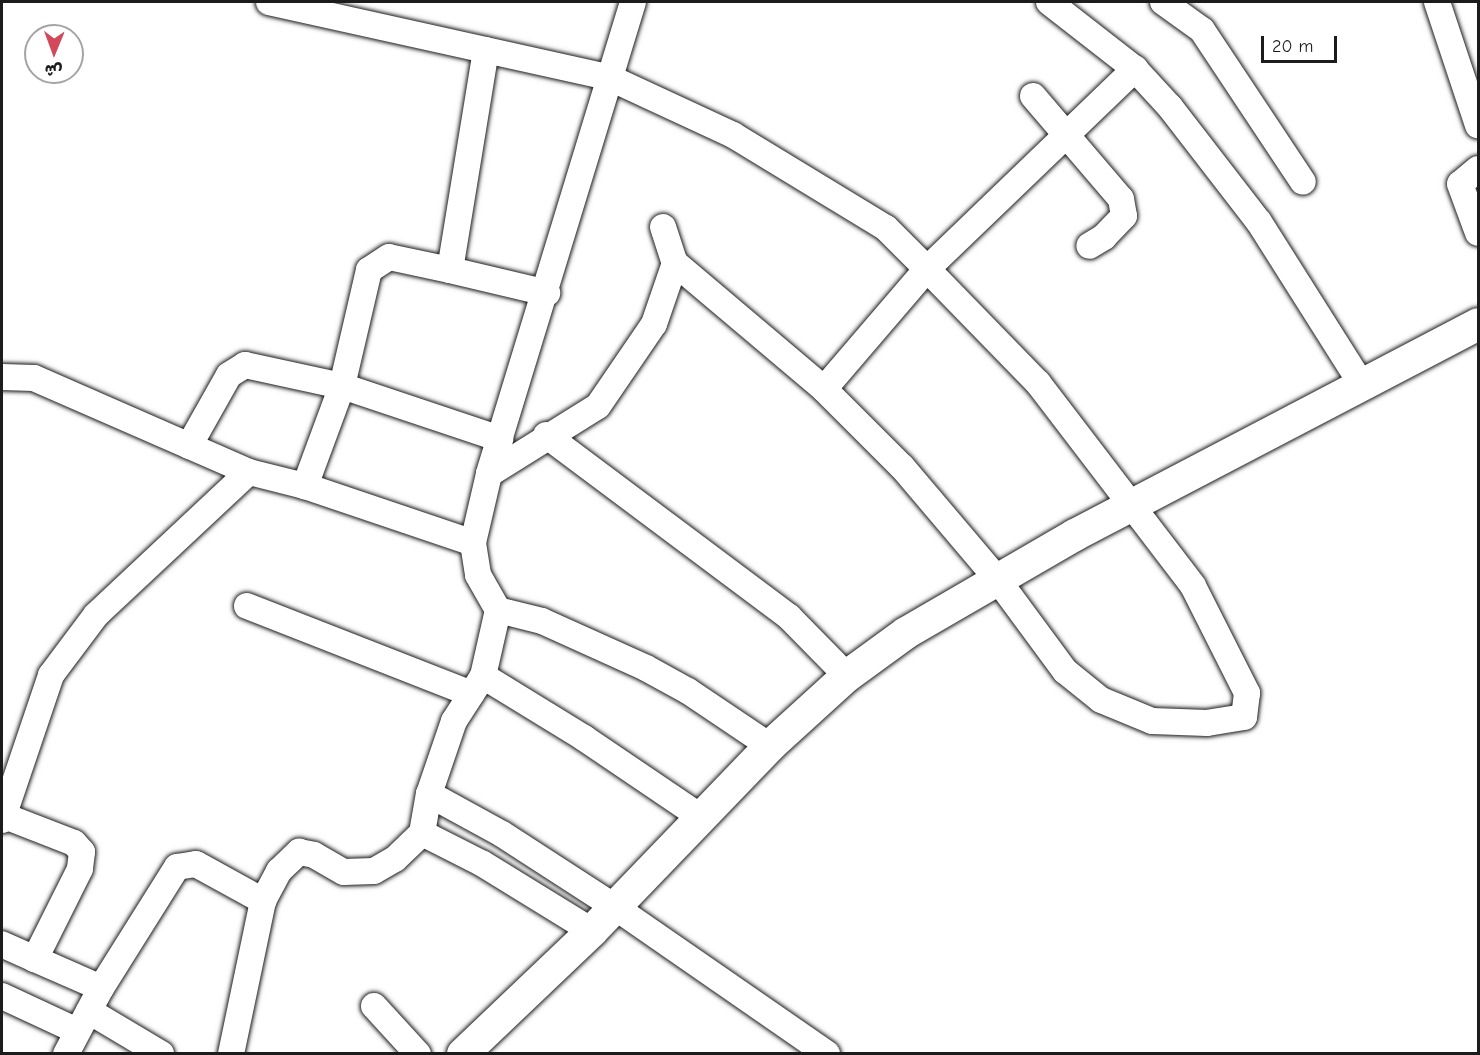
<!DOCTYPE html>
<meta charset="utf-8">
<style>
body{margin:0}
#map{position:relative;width:1480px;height:1055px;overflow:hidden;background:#fff;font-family:"Comic Neue","Playpen Sans Arabic",sans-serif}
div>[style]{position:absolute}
.roads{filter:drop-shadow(0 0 2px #1c1c1c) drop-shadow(0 0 2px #1c1c1c)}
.minor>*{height:26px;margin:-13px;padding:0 13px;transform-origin:13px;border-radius:13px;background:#fff}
.tertiary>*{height:32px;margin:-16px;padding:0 16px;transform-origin:16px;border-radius:16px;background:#fff}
span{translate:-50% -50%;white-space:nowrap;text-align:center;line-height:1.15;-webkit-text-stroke:4.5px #fff;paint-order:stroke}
.frame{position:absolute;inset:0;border:3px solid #1c1c1c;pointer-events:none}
.north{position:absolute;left:24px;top:24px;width:60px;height:60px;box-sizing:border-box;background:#fff;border:2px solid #a4a4a4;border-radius:50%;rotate:181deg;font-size:16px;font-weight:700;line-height:24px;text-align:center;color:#1c1c1c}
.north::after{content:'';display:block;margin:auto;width:21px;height:27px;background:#d1495b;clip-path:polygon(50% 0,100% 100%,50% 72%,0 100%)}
.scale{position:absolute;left:1261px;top:36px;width:76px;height:27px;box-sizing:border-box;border:3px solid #1c1c1c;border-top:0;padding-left:8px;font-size:18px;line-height:21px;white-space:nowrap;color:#1c1c1c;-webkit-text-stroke:4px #fff;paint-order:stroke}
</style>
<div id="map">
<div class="roads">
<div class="minor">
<div style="left:269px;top:2px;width:347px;rotate:12.5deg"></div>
<div style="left:608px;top:77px;width:138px;rotate:24.9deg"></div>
<div style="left:733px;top:135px;width:179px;rotate:31.3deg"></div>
<div style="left:886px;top:228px;width:58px;rotate:45deg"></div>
<div style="left:927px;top:269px;width:159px;rotate:45.8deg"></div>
<div style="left:1038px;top:383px;width:255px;rotate:52.6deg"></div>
<div style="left:1193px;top:586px;width:120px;rotate:63.2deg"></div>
<div style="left:1247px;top:693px;width:24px;rotate:97deg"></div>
<div style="left:1244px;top:717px;width:37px;rotate:171deg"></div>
<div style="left:1207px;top:723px;width:55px;rotate:-177.9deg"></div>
<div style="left:1152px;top:721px;width:55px;rotate:-157.6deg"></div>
<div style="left:1101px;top:700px;width:46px;rotate:-141.1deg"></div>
<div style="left:1065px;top:671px;width:113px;rotate:-126.4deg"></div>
<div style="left:998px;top:580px;width:148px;rotate:-130.3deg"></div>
<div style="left:902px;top:467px;width:110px;rotate:-135deg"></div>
<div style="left:824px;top:389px;width:158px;rotate:-49.4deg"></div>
<div style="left:927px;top:269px;width:289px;rotate:-43.9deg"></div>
<div style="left:633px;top:2px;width:493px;rotate:107deg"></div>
<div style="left:489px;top:474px;width:71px;rotate:103.1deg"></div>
<div style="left:473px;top:543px;width:32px;rotate:81deg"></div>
<div style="left:478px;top:575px;width:40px;rotate:60.3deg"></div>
<div style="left:498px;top:610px;width:68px;rotate:102.8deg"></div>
<div style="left:483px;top:676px;width:119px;rotate:31.5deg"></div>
<div style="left:584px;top:738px;width:143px;rotate:34.1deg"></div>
<div style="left:1049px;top:2px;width:109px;rotate:37.9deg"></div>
<div style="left:1135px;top:69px;width:52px;rotate:47.4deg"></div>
<div style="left:1170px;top:107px;width:145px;rotate:52.3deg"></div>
<div style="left:1259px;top:222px;width:193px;rotate:57.7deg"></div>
<div style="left:1163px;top:2px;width:48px;rotate:35.7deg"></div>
<div style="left:1202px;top:30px;width:182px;rotate:56.4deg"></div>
<div style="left:1437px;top:2px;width:130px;rotate:71.6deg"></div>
<div style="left:486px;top:50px;width:223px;rotate:99.3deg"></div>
<div style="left:450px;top:270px;width:100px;rotate:13.3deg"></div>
<div style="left:1033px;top:96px;width:135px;rotate:49.5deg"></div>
<div style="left:1121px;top:199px;width:17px;rotate:80deg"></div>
<div style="left:1124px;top:216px;width:29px;rotate:134deg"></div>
<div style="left:1104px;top:237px;width:17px;rotate:149deg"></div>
<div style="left:1478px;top:169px;width:23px;rotate:140deg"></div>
<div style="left:1460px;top:184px;width:52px;rotate:69.8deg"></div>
<div style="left:663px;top:227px;width:38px;rotate:72deg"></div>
<div style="left:675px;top:263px;width:195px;rotate:40.2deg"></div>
<div style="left:450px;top:270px;width:62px;rotate:-168deg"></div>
<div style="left:389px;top:257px;width:24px;rotate:147deg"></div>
<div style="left:369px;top:270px;width:119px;rotate:103.1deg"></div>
<div style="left:342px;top:386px;width:167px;rotate:18.5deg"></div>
<div style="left:2px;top:377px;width:32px;rotate:2deg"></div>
<div style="left:34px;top:378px;width:235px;rotate:23.6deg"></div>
<div style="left:249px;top:472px;width:58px;rotate:14deg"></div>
<div style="left:305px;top:486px;width:177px;rotate:18.7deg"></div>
<div style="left:546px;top:435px;width:304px;rotate:36.8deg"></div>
<div style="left:789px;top:617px;width:83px;rotate:45.5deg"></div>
<div style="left:189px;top:446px;width:81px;rotate:-60.6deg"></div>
<div style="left:229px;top:375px;width:19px;rotate:-32deg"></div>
<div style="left:245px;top:365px;width:99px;rotate:12.2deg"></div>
<div style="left:342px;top:386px;width:107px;rotate:110.3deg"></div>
<div style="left:489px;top:474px;width:128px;rotate:-32deg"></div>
<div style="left:598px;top:406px;width:99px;rotate:-55.7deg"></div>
<div style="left:654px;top:324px;width:65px;rotate:-71deg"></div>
<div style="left:247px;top:606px;width:241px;rotate:21.4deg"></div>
<div style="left:498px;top:610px;width:45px;rotate:14deg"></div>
<div style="left:542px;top:621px;width:114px;rotate:24.3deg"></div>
<div style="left:646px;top:668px;width:48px;rotate:28.7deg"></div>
<div style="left:688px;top:691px;width:99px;rotate:33.9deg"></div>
<div style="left:429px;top:794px;width:83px;rotate:28.7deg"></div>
<div style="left:502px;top:834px;width:135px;rotate:32.9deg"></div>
<div style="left:615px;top:907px;width:258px;rotate:34.7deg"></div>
<div style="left:2px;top:815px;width:77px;rotate:21.3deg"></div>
<div style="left:74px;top:843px;width:12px;rotate:48deg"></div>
<div style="left:82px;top:852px;width:17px;rotate:97deg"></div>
<div style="left:80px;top:869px;width:101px;rotate:116.6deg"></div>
<div style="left:35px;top:959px;width:36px;rotate:-156deg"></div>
<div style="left:2px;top:820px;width:153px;rotate:-71.3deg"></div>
<div style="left:51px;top:675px;width:75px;rotate:-53.1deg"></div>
<div style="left:96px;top:615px;width:209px;rotate:-43.1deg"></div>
<div style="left:422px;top:833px;width:68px;rotate:26.9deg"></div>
<div style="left:483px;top:864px;width:128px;rotate:31.6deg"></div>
<div style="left:35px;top:959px;width:72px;rotate:23.7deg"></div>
<div style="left:2px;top:996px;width:83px;rotate:25deg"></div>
<div style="left:374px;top:1006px;width:65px;rotate:47.5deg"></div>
<div style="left:89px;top:1011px;width:84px;rotate:30.8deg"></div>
<div style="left:66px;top:1054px;width:75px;rotate:-62.1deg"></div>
<div style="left:101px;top:988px;width:143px;rotate:-57.9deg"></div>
<div style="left:177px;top:867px;width:19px;rotate:-9deg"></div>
<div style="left:196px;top:864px;width:77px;rotate:28.9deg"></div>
<div style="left:263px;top:901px;width:34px;rotate:-62deg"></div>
<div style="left:279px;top:871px;width:28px;rotate:-44deg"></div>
<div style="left:299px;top:852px;width:15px;rotate:11deg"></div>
<div style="left:314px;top:855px;width:34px;rotate:30deg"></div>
<div style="left:344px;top:872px;width:30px;rotate:-2deg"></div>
<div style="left:374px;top:871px;width:24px;rotate:-30deg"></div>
<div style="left:395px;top:859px;width:37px;rotate:-44deg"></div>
<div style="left:422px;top:833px;width:40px;rotate:-80deg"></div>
<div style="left:429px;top:794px;width:77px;rotate:-71.1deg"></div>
<div style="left:454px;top:721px;width:54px;rotate:-57.2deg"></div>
<div style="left:231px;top:1054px;width:156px;rotate:-78.2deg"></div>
</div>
<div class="tertiary">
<div style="left:463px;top:1054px;width:178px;rotate:-43.6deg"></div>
<div style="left:592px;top:931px;width:257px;rotate:-46.1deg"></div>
<div style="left:770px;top:746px;width:104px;rotate:-42.3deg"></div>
<div style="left:847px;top:676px;width:73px;rotate:-36.1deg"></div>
<div style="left:906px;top:633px;width:195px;rotate:-30.1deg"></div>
<div style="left:1075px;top:535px;width:455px;rotate:-27.6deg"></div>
</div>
</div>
<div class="frame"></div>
<div class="north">ش</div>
<div class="scale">20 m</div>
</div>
